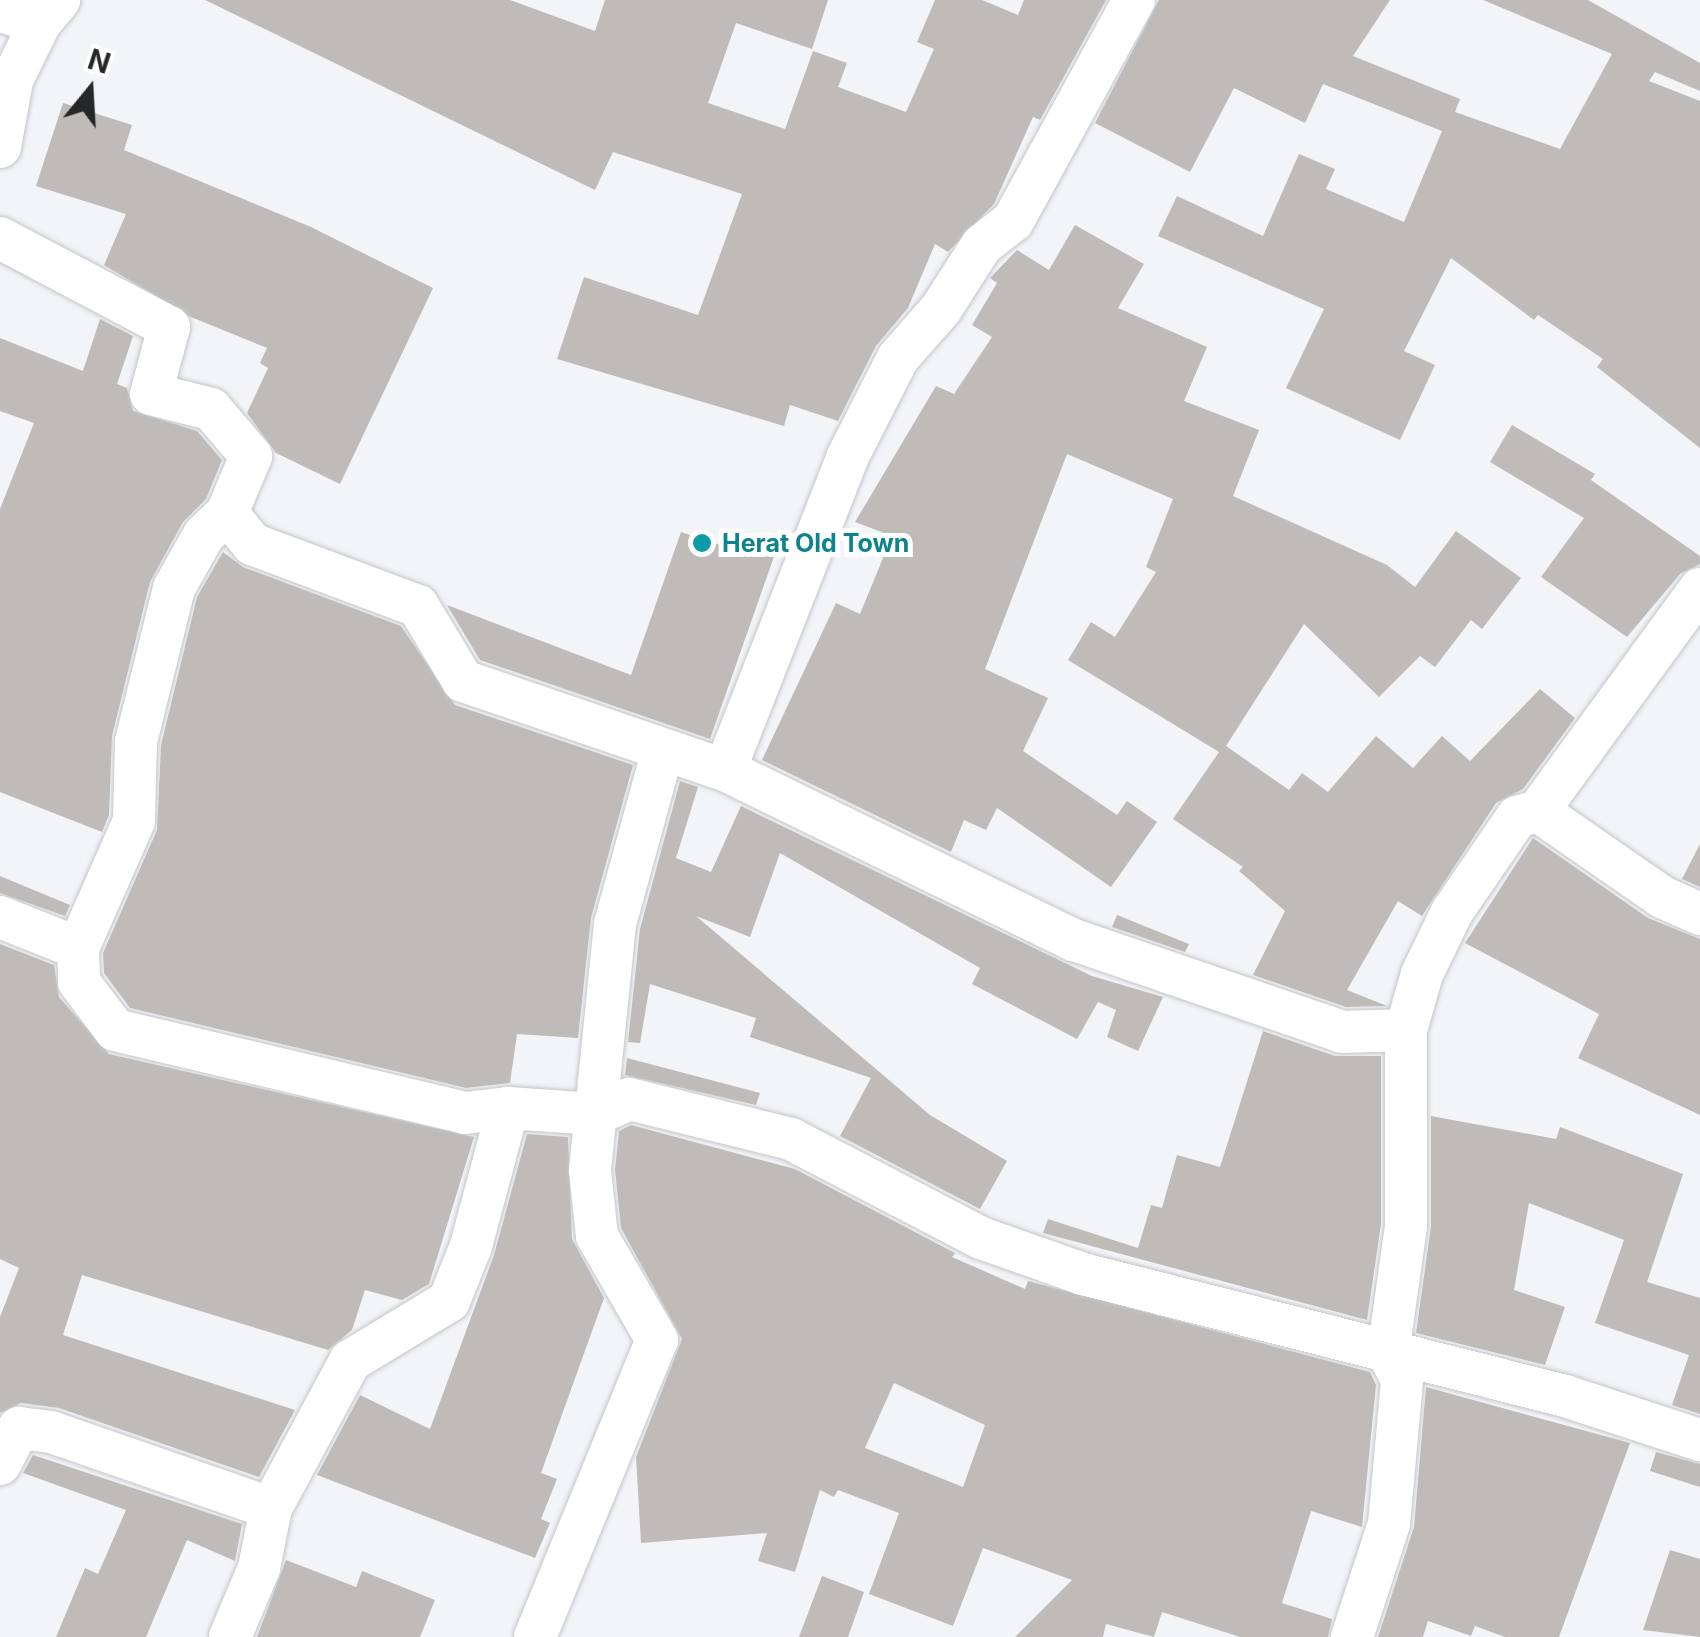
<!DOCTYPE html>
<style>
body{margin:0}
#map{position:relative;width:1700px;height:1637px;overflow:hidden;background:#f3f4f8;font-family:Inter,sans-serif}
div>[style]{position:absolute}
.building>*{inset:0;background:#bebbb9}
.roads{filter:drop-shadow(0 0 2px #c3c5c8) drop-shadow(0 0 2px #c3c5c8)}
.minor>*{height:42px;margin:-21px;padding:0 21px;transform-origin:21px;border-radius:21px;background:#fff}
.dots>*{width:28px;height:28px;translate:-50% -50%;box-sizing:border-box;border:5px solid #fff;border-radius:50%}
span{translate:-50% -50%;white-space:nowrap;text-align:center;line-height:1.15;-webkit-text-stroke:10px #fff;paint-order:stroke}
.culture-label{font-size:25px;color:#0d838f;font-weight:700}
.left{translate:0 -50%;text-align:left}
.north{position:absolute;left:40px;top:40px;width:100px;height:100px;-webkit-text-stroke:8px #fff;paint-order:stroke;rotate:18deg;font-size:28px;font-weight:700;line-height:40px;text-align:center;color:#262728}
.north::after{content:'';display:block;margin:auto;width:35px;height:45px;background:#262728;clip-path:polygon(50% 0,100% 100%,50% 72%,0 100%)}
</style>
<div id="map">
<div class="building">
<div style="clip-path:polygon(205px 0,510px 0,595px 31px,605px 0,828px 0,812px 49px,736px 23px,708px 103px,785px 129px,813px 51px,847px 63px,838px 87px,906px 112px,934px 49px,917px 42px,935px 0,982px 0,1018px 15px,1024px 0,1106px 0,1040px 120px,1033px 117px,994px 204px,948px 252px,935px 244px,908px 308px,876px 346px,838px 421px,790px 405px,784px 426px,557px 359px,584px 277px,698px 315px,742px 194px,613px 152px,595px 190px)"></div>
<div style="clip-path:polygon(1159px 0,1390px 0,1353px 56px,1460px 99px,1455px 112px,1560px 149px,1612px 54px,1483px 0,1588px 0,1700px 63px,1700px 91px,1655px 72px,1649px 81px,1700px 101px,1700px 448px,1597px 367px,1603px 359px,1538px 315px,1534px 320px,1451px 258px,1404px 351px,1435px 365px,1400px 440px,1286px 388px,1324px 309px,1158px 236px,1177px 196px,1263px 236px,1299px 154px,1335px 169px,1326px 189px,1404px 222px,1442px 131px,1323px 84px,1305px 123px,1234px 88px,1190px 172px,1095px 123px)"></div>
<div style="clip-path:polygon(63px 103px,132px 125px,124px 150px,311px 227px,433px 288px,340px 484px,276px 453px,247px 413px,268px 368px,260px 363px,267px 348px,191px 317px,104px 265px,126px 214px,36px 186px)"></div>
<div style="clip-path:polygon(1075px 225px,1144px 264px,1118px 308px,1207px 347px,1184px 401px,1259px 430px,1233px 496px,1387px 565px,1415px 587px,1456px 531px,1521px 578px,1482px 629px,1471px 620px,1435px 667px,1420px 656px,1379px 697px,1304px 624px,1226px 746px,1289px 790px,1302px 773px,1328px 792px,1376px 736px,1413px 768px,1442px 736px,1470px 761px,1540px 689px,1575px 718px,1523px 789px,1496px 803px,1422px 916px,1398px 901px,1347px 990px,1387px 1006px,1346px 1007px,1253px 975px,1285px 911px,1239px 871px,1243px 867px,1173px 819px,1219px 752px,1068px 660px,1091px 622px,1115px 637px,1156px 572px,1146px 567px,1173px 499px,1067px 454px,985px 669px,1048px 698px,1023px 751px,1117px 815px,1127px 801px,1157px 822px,1111px 887px,997px 808px,986px 830px,964px 820px,951px 852px,762px 760px,836px 603px,860px 614px,892px 536px,855px 522px,936px 386px,954px 394px,992px 337px,972px 325px,997px 283px,990px 278px,1017px 250px,1049px 270px)"></div>
<div style="clip-path:polygon(100px 319px,133px 336px,117px 384px,127px 388px,133px 411px,197px 431px,222px 460px,206px 499px,183px 522px,150px 582px,112px 736px,109px 815px,102px 832px,0 792px,0 509px,34px 423px,0 411px,0 338px,83px 371px)"></div>
<div style="clip-path:polygon(1512px 425px,1595px 474px,1591px 480px,1700px 556px,1700px 564px,1680px 574px,1627px 637px,1541px 577px,1584px 518px,1490px 462px)"></div>
<div style="clip-path:polygon(681px 532px,726px 547px,731px 533px,777px 548px,710px 739px,480px 660px,447px 605px,631px 675px)"></div>
<div style="clip-path:polygon(223px 552px,243px 567px,401px 626px,455px 705px,633px 765px,591px 918px,578px 1038px,517px 1034px,510px 1083px,466px 1088px,130px 1008px,104px 973px,103px 953px,157px 830px,161px 745px,197px 597px)"></div>
<div style="clip-path:polygon(680px 781px,698px 787px,676px 858px,711px 872px,741px 806px,1092px 976px,1163px 997px,1138px 1051px,1107px 1037px,1116px 1010px,1098px 1002px,1077px 1039px,972px 984px,980px 968px,780px 853px,750px 937px,696px 916px,930px 1115px,1007px 1161px,980px 1209px,840px 1136px,871px 1078px,750px 1037px,756px 1018px,650px 984px,640px 1043px,628px 1042px,640px 929px)"></div>
<div style="clip-path:polygon(1533px 838px,1648px 918px,1700px 939px,1700px 1115px,1578px 1058px,1599px 1014px,1465px 943px)"></div>
<div style="clip-path:polygon(1700px 844px,1700px 887px,1682px 879px)"></div>
<div style="clip-path:polygon(0 876px,70px 905px,65px 916px,0 893px)"></div>
<div style="clip-path:polygon(1117px 915px,1189px 944px,1185px 952px,1112px 927px)"></div>
<div style="clip-path:polygon(0 944px,54px 965px,59px 997px,109px 1054px,474px 1137px,429px 1284px,402px 1300px,365px 1290px,352px 1330px,328px 1350px,82px 1275px,63px 1335px,295px 1410px,259px 1477px,59px 1408px,21px 1403px,0 1413px,0 1317px,19px 1268px,0 1259px)"></div>
<div style="clip-path:polygon(1263px 1031px,1335px 1056px,1381px 1056px,1381px 1224px,1367px 1320px,1043px 1233px,1048px 1219px,1138px 1248px,1151px 1205px,1162px 1208px,1177px 1155px,1220px 1167px)"></div>
<div style="clip-path:polygon(627px 1058px,760px 1093px,756px 1105px,625px 1075px)"></div>
<div style="clip-path:polygon(1431px 1116px,1556px 1139px,1560px 1127px,1683px 1174px,1647px 1282px,1700px 1298px,1700px 1414px,1672px 1405px,1689px 1355px,1595px 1323px,1624px 1240px,1529px 1203px,1514px 1290px,1565px 1307px,1545px 1365px,1416px 1333px,1431px 1226px)"></div>
<div style="clip-path:polygon(evenodd,631px 1125px,795px 1169px,955px 1253px,952px 1257px,1025px 1289px,1028px 1281px,1370px 1372px,1376px 1385px,1362px 1527px,1311px 1511px,1282px 1603px,1332px 1619px,1328px 1637px,1240px 1637px,1162px 1612px,1154px 1637px,1106px 1624px,1103px 1637px,1015px 1637px,1072px 1580px,983px 1548px,953px 1626px,869px 1594px,899px 1513px,838px 1490px,834px 1497px,820px 1490px,795px 1572px,758px 1561px,767px 1533px,641px 1543px,636px 1457px,682px 1339px,621px 1228px,615px 1170px,619px 1131px,631px 1125px,894px 1383px,985px 1425px,963px 1487px,865px 1448px,894px 1383px)"></div>
<div style="clip-path:polygon(527px 1134px,568px 1137px,572px 1239px,604px 1298px,541px 1473px,557px 1479px,541px 1519px,550px 1523px,535px 1558px,317px 1475px,360px 1395px,430px 1429px,494px 1255px)"></div>
<div style="clip-path:polygon(1426px 1387px,1630px 1443px,1559px 1637px,1505px 1637px,1475px 1626px,1471px 1636px,1428px 1621px,1423px 1637px,1378px 1637px,1414px 1527px)"></div>
<div style="clip-path:polygon(1656px 1452px,1700px 1464px,1700px 1487px,1650px 1471px)"></div>
<div style="clip-path:polygon(33px 1455px,242px 1524px,235px 1561px,187px 1540px,146px 1637px,56px 1637px,85px 1568px,98px 1574px,126px 1510px,23px 1473px)"></div>
<div style="clip-path:polygon(1670px 1550px,1700px 1559px,1700px 1637px,1643px 1630px)"></div>
<div style="clip-path:polygon(286px 1560px,356px 1587px,362px 1571px,435px 1600px,420px 1637px,257px 1637px)"></div>
<div style="clip-path:polygon(822px 1576px,864px 1592px,848px 1637px,799px 1637px)"></div>
</div>
<div class="roads">
<div class="minor">
<div style="left:0;top:11px;width:42px;rotate:16.7deg"></div>
<div style="left:40px;top:23px;width:30px;rotate:-50deg"></div>
<div style="left:0;top:147px;width:68px;rotate:-79.8deg"></div>
<div style="left:12px;top:80px;width:64px;rotate:-63.8deg"></div>
<div style="left:0;top:238px;width:191px;rotate:27.8deg"></div>
<div style="left:169px;top:327px;width:69px;rotate:105deg"></div>
<div style="left:151px;top:394px;width:62px;rotate:14deg"></div>
<div style="left:211px;top:409px;width:62px;rotate:49.6deg"></div>
<div style="left:251px;top:456px;width:62px;rotate:112.8deg"></div>
<div style="left:227px;top:513px;width:32px;rotate:136deg"></div>
<div style="left:204px;top:535px;width:61px;rotate:119.5deg"></div>
<div style="left:174px;top:588px;width:159px;rotate:103.9deg"></div>
<div style="left:136px;top:742px;width:79px;rotate:91.5deg"></div>
<div style="left:134px;top:821px;width:139px;rotate:113.8deg"></div>
<div style="left:78px;top:948px;width:34px;rotate:88deg"></div>
<div style="left:79px;top:982px;width:60px;rotate:53.1deg"></div>
<div style="left:115px;top:1030px;width:360px;rotate:13.3deg"></div>
<div style="left:465px;top:1113px;width:43px;rotate:-6.6deg"></div>
<div style="left:508px;top:1108px;width:88px;rotate:3.9deg"></div>
<div style="left:596px;top:1114px;width:36px;rotate:-24deg"></div>
<div style="left:629px;top:1099px;width:167px;rotate:13.9deg"></div>
<div style="left:791px;top:1139px;width:214px;rotate:27.5deg"></div>
<div style="left:981px;top:1238px;width:108px;rotate:19.4deg"></div>
<div style="left:1083px;top:1274px;width:497px;rotate:14.2deg"></div>
<div style="left:1565px;top:1396px;width:142px;rotate:18.1deg"></div>
<div style="left:227px;top:513px;width:40px;rotate:51deg"></div>
<div style="left:252px;top:544px;width:177px;rotate:20.5deg"></div>
<div style="left:418px;top:606px;width:87px;rotate:59deg"></div>
<div style="left:463px;top:681px;width:277px;rotate:18.8deg"></div>
<div style="left:725px;top:770px;width:388px;rotate:26deg"></div>
<div style="left:1074px;top:940px;width:283px;rotate:18.9deg"></div>
<div style="left:1342px;top:1032px;width:64px;rotate:-1.8deg"></div>
<div style="left:725px;top:770px;width:335px;rotate:-68.6deg"></div>
<div style="left:847px;top:458px;width:112px;rotate:-63deg"></div>
<div style="left:898px;top:358px;width:65px;rotate:-48.7deg"></div>
<div style="left:941px;top:309px;width:76px;rotate:-57.4deg"></div>
<div style="left:982px;top:245px;width:39px;rotate:-38deg"></div>
<div style="left:1013px;top:221px;width:252px;rotate:-61.3deg"></div>
<div style="left:1538px;top:811px;width:151px;rotate:34.7deg"></div>
<div style="left:1662px;top:897px;width:42px;rotate:24.1deg"></div>
<div style="left:0;top:917px;width:84px;rotate:21.7deg"></div>
<div style="left:0;top:1464px;width:41px;rotate:-62.2deg"></div>
<div style="left:19px;top:1428px;width:32px;rotate:7deg"></div>
<div style="left:51px;top:1432px;width:233px;rotate:19.1deg"></div>
<div style="left:230px;top:1637px;width:75px;rotate:-67.2deg"></div>
<div style="left:259px;top:1568px;width:61px;rotate:-78.7deg"></div>
<div style="left:271px;top:1508px;width:167px;rotate:-61.7deg"></div>
<div style="left:350px;top:1361px;width:116px;rotate:-31.2deg"></div>
<div style="left:449px;top:1301px;width:59px;rotate:-68.2deg"></div>
<div style="left:471px;top:1246px;width:143px;rotate:-75deg"></div>
<div style="left:535px;top:1637px;width:321px;rotate:-67.7deg"></div>
<div style="left:657px;top:1340px;width:120px;rotate:-120deg"></div>
<div style="left:597px;top:1236px;width:66px;rotate:-96.1deg"></div>
<div style="left:590px;top:1170px;width:247px;rotate:-84.2deg"></div>
<div style="left:615px;top:924px;width:180px;rotate:-74.6deg"></div>
<div style="left:1352px;top:1637px;width:119px;rotate:-71.9deg"></div>
<div style="left:1389px;top:1524px;width:145px;rotate:-84.8deg"></div>
<div style="left:1402px;top:1380px;width:30px;rotate:-117deg"></div>
<div style="left:1388px;top:1353px;width:128px;rotate:-81.9deg"></div>
<div style="left:1406px;top:1226px;width:196px;rotate:-90deg"></div>
<div style="left:1406px;top:1030px;width:58px;rotate:-74.1deg"></div>
<div style="left:1422px;top:974px;width:69px;rotate:-64.2deg"></div>
<div style="left:1452px;top:912px;width:115px;rotate:-55.6deg"></div>
<div style="left:1517px;top:817px;width:22px;rotate:-16deg"></div>
<div style="left:1538px;top:811px;width:275px;rotate:-53.9deg"></div>
</div>
</div>
<div class="dots">
<div style="left:702px;top:543px;background:#0f9aa8"></div>
</div>
<div class="culture-label">
<span class="left" style="left:722px;top:543px">Herat Old Town</span>
</div>
<div class="north">N</div>
</div>
